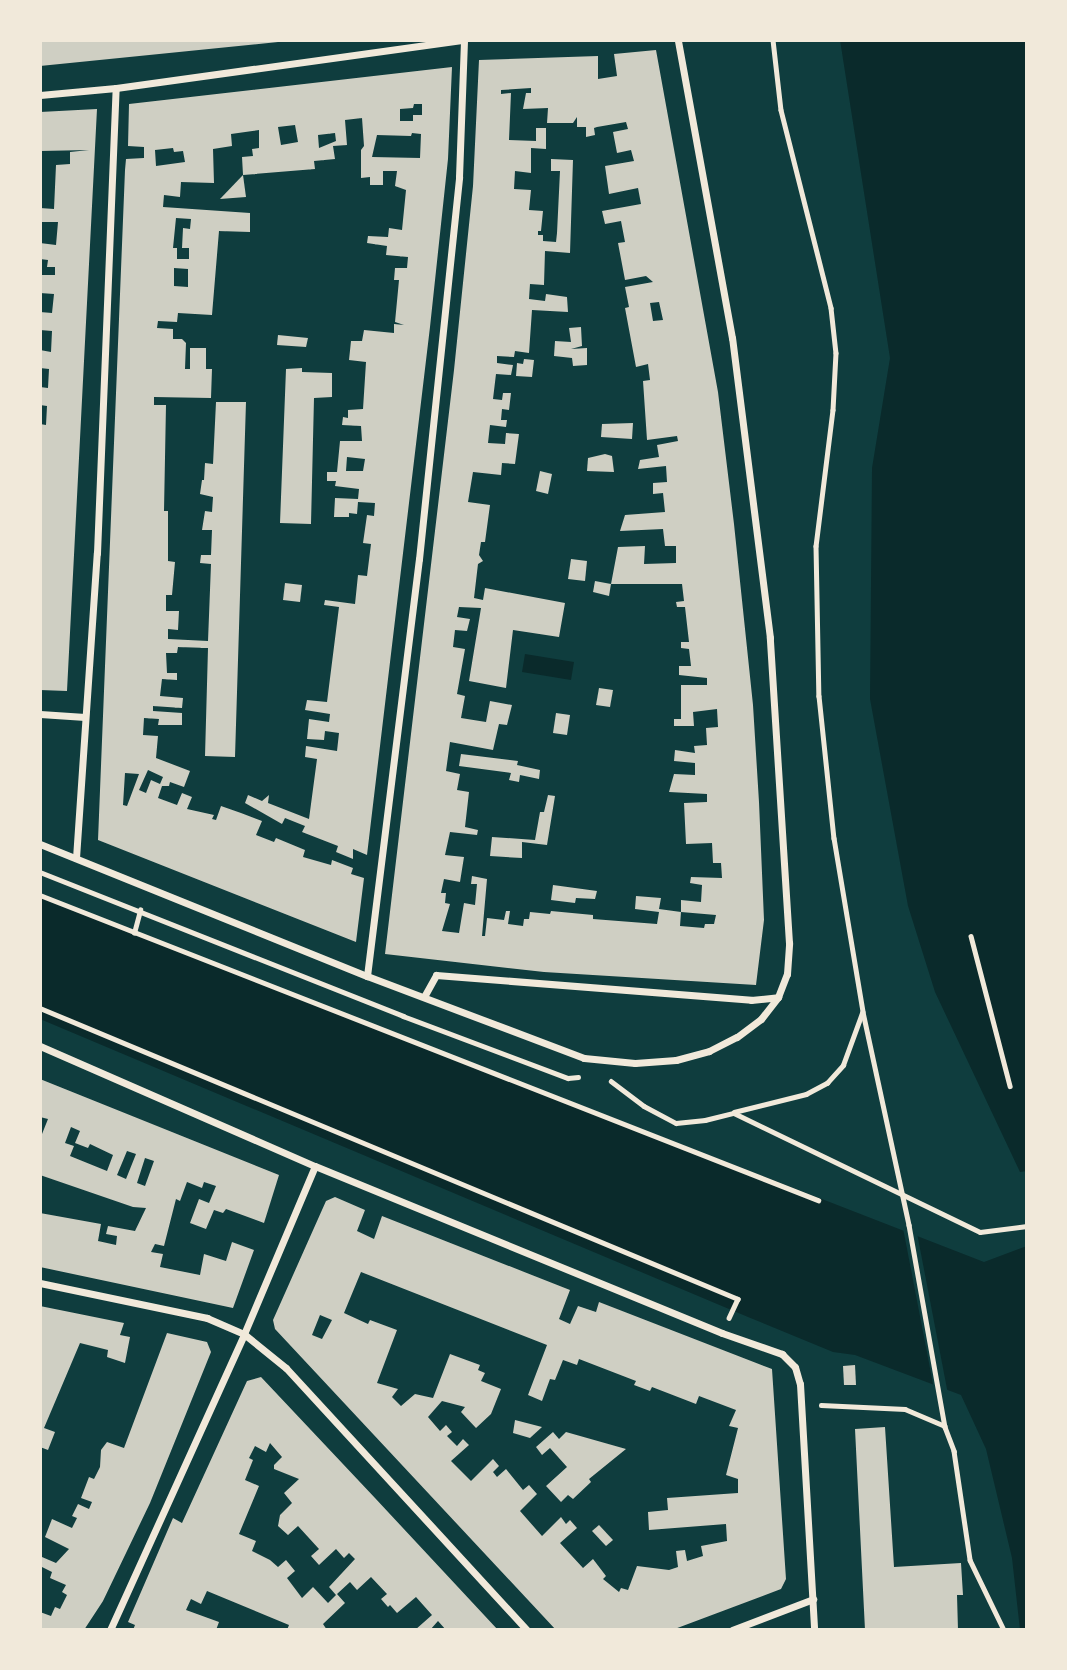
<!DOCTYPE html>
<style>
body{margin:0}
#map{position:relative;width:1067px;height:1670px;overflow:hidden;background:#0f3d3e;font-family:Helvetica,sans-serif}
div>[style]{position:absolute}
.water>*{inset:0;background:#0a2a2b}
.pier>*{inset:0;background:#0f3d3e}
.building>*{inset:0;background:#cfcfc3}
.path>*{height:4.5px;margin:-2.25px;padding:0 2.25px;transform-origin:2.25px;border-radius:2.25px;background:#f1e9da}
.minor>*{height:7px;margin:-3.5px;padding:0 3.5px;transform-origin:3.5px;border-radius:3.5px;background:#f1e9da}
span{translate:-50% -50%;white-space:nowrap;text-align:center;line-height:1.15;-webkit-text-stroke:5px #f1e9da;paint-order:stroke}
.frame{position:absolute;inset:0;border:42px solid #f1e9da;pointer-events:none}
</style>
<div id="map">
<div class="water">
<div style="clip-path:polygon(840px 40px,1027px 40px,1027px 1171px,1020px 1172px,935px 992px,908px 906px,870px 699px,872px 468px,890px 358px)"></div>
<div style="clip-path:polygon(525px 654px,574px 662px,571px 680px,522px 672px)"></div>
<div style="clip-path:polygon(40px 895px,984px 1262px,1027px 1246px,1027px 1630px,1020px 1630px,1012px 1558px,986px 1449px,961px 1395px,855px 1355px,833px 1352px,748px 1317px,40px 1019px)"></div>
</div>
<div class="pier">
<div style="clip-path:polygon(903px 1228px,917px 1233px,948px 1394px,934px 1389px)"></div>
</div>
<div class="building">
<div style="clip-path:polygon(40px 40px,278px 40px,278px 42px,40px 66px)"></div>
<div style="clip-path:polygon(evenodd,656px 50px,718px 392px,734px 524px,753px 705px,759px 802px,764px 920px,756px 985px,544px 972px,385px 954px,454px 370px,473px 186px,479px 60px,598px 56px,598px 79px,617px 76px,614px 54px,656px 50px,531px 88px,531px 93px,526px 93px,523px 109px,548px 108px,547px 123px,573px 123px,577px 117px,577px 127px,586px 127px,586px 137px,595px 135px,594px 128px,597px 127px,626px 122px,628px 129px,613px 132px,617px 153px,631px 150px,634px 161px,605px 166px,609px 194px,638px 188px,641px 204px,602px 211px,605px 224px,621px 221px,625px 242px,618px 243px,625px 280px,646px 276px,653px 282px,625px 287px,629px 307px,625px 308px,636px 367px,648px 364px,650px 380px,643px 381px,647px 440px,677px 436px,678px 441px,657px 445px,659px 457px,640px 460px,638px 469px,666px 466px,667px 482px,653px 483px,653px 494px,663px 493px,665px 512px,625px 515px,620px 531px,663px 529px,665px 546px,676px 546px,676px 563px,644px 564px,645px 546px,618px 547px,611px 584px,682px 584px,684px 601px,676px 602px,677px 607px,685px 607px,689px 642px,681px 642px,681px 648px,689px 649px,691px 666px,679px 666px,679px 675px,707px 678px,707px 685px,681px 685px,681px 719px,674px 719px,674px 726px,694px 726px,693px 712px,717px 709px,718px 727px,706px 728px,707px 745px,694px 746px,695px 753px,675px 750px,674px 761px,695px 763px,695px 775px,674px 774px,669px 792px,707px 794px,707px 802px,684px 803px,686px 844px,712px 843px,713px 863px,721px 863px,722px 878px,691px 877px,690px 883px,702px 885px,701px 902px,681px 900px,681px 912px,716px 915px,714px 924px,705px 924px,704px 928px,680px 926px,681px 912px,659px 909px,661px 898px,636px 896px,635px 909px,659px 912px,657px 924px,593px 919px,593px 915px,551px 911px,550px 914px,530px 912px,529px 919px,524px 919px,523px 926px,508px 924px,510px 911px,506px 911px,504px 920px,487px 918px,485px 936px,482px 936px,487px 879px,472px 876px,471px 884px,477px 884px,475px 905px,464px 903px,459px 933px,442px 931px,450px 904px,445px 903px,446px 893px,441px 893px,444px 879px,460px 882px,464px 857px,445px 855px,450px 832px,477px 835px,478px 830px,465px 827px,469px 792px,457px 790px,460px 774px,446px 771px,450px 742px,493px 750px,499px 724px,507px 725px,512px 705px,490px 701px,486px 722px,461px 718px,465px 696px,457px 694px,465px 649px,453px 647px,455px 630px,467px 631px,470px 619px,457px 617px,459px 607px,481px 608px,469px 681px,506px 688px,513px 630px,559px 637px,565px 603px,485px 588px,483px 600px,474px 598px,478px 564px,483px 561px,479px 555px,481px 542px,485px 542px,490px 505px,468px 502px,473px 472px,501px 475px,502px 463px,515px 464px,519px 434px,506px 433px,505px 444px,488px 443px,490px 425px,506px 427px,507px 420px,501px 420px,502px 409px,509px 410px,511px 393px,503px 393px,502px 400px,493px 399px,496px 374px,511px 375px,513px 365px,497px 363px,497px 356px,514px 357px,515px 351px,529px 353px,532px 310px,568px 312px,567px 297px,546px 294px,545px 301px,529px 299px,530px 284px,544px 285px,545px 251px,570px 253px,573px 160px,551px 159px,551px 171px,560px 171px,557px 233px,556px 242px,543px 241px,543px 235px,538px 235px,538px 231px,541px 231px,543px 211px,529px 210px,531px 190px,514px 189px,515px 171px,531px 173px,531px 148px,546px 149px,546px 128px,536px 128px,536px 141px,509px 140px,511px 93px,501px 94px,501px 90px,531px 88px,656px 50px,659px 302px,663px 320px,653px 321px,650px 303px,659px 302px)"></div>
<div style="clip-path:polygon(evenodd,452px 67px,448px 159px,430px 327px,367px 855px,353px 849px,353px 859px,336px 852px,338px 846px,302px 832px,305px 826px,285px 818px,282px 824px,245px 803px,248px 795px,262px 801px,269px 795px,268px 803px,309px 819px,317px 759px,305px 757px,306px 746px,337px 751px,339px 733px,325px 731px,324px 740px,307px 739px,309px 719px,329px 722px,330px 714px,305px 710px,307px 700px,327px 702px,339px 607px,324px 605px,325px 600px,355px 604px,358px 575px,367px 576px,371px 544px,363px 543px,367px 515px,374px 516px,375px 503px,358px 502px,357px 514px,349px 513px,349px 517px,334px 517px,335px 498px,358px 499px,359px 489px,335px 486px,336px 481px,327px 481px,327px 472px,337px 472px,340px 441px,362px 441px,361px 426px,342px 425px,343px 417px,348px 418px,348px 410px,363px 409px,366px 362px,349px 360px,351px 341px,362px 341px,364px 330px,394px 333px,394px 324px,404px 325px,395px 322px,399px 280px,394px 280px,395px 268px,407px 268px,408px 257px,386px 255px,387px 246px,367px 243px,368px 236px,388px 237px,389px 228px,402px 230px,406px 190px,395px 186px,397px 171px,383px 171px,383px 185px,370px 185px,370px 177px,361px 178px,361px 150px,364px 146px,362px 118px,345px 120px,347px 145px,333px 146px,335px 159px,314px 161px,315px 169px,243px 175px,242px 157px,253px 156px,252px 149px,259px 148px,259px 130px,231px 134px,232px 146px,213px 149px,214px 183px,181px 182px,180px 197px,164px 195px,163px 207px,250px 213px,250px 232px,219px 231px,212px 315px,178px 313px,177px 322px,158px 321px,157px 328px,173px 329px,173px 339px,182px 339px,186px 343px,185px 369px,190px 369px,190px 348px,206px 348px,206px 369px,212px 369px,211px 398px,154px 397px,154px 405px,166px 405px,164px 511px,168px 511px,168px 561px,175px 562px,172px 595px,166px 595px,166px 611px,179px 611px,178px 630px,168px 629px,168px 639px,208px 641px,211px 564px,200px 563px,201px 555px,211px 555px,212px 530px,202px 530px,205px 511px,212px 512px,213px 497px,200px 494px,202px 480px,204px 480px,205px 463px,213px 464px,216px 402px,246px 402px,235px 757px,205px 756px,208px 648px,178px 647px,177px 653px,166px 653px,167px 673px,177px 673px,177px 680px,162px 679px,160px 696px,183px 698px,182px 708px,153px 706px,153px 711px,182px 713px,182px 725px,158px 725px,159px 719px,144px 718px,143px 735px,158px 736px,156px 758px,190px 771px,184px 787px,170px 782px,169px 786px,162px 786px,158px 798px,177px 805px,182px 793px,192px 797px,187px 809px,214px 815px,212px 819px,216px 820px,221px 806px,241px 813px,262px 821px,256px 835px,274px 842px,276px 838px,305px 850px,303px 857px,331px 865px,332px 860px,353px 868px,351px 874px,364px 878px,356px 942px,98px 840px,125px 170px,126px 159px,144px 158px,144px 147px,128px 146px,129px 104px,452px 67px,414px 104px,422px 104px,422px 115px,413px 115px,413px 121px,400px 121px,400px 109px,413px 108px,414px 104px,452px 67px,295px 125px,298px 142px,281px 145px,278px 127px,295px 125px,452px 67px,335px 133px,336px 141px,319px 148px,318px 135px,335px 133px,452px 67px,412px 133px,421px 134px,420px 158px,372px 157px,377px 135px,411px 136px,412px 133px,452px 67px,173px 148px,174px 152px,183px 151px,185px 162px,156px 166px,155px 150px,173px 148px,452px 67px,176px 218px,191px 219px,190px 229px,183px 228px,182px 248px,189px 248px,189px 259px,177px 259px,177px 248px,173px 248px,176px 218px,452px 67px,174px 268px,188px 269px,188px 287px,174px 286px,174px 268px,452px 67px,347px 457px,365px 459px,363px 471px,346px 471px,347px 457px,452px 67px,148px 770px,163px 777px,160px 784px,151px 780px,146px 793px,139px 790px,148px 770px,452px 67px,125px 773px,139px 774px,127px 806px,123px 805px,125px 773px)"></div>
<div style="clip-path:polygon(97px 109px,67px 691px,40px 690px,40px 424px,46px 425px,47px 406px,40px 405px,40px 387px,48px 388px,49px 369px,40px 368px,40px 350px,51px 352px,52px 331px,40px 330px,40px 312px,52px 313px,54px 294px,40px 293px,40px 275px,55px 275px,55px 267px,47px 267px,48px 260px,40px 259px,40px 243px,56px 245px,58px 222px,40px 222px,40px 208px,54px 209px,56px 165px,70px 164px,70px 152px,89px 150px,40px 151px,40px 112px)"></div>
<div style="clip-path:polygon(243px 175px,246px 197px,220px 199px)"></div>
<div style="clip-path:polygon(581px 327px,582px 346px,571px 349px,587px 348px,587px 365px,573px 366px,572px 358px,554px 356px,555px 341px,571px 342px,569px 328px)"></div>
<div style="clip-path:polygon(278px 335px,308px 338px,306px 347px,277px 345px)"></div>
<div style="clip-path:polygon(524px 359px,534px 360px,532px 377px,516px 376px,517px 363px,523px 364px)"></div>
<div style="clip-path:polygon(302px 368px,302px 372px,332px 373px,332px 397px,314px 398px,311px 524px,280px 523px,286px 369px)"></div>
<div style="clip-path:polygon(633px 423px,632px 439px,601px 437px,602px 424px)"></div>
<div style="clip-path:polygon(605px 454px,612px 456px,614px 472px,587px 471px,588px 458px)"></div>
<div style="clip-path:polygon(540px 471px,552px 474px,548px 494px,536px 491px)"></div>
<div style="clip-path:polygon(571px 559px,587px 561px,585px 581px,568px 579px)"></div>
<div style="clip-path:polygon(595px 581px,611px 584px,609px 596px,593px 592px)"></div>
<div style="clip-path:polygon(285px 583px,302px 585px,300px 602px,283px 600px)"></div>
<div style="clip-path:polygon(599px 688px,613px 690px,610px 707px,596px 705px)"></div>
<div style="clip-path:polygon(556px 713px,570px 715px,567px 735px,553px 733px)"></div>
<div style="clip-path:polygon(461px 754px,518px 761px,517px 765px,540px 770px,539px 779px,520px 775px,519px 782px,509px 780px,511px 773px,459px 766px)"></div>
<div style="clip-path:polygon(548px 795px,555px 796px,547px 845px,522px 842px,522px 858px,490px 856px,492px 837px,535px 840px,540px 812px,544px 812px)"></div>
<div style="clip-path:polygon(553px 885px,597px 891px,595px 899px,576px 898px,575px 903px,551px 900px)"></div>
<div style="clip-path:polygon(evenodd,40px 1079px,279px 1175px,264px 1223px,226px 1209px,223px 1213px,214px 1210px,206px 1229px,190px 1223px,199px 1199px,209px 1203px,216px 1186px,204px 1182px,202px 1188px,187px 1182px,180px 1201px,176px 1199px,164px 1246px,155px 1244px,151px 1252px,163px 1254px,160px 1267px,200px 1275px,204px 1254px,226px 1261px,232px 1242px,254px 1250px,233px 1308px,40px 1267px,40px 1213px,101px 1224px,98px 1241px,116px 1245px,117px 1236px,106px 1234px,108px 1226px,135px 1231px,146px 1208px,133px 1207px,40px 1175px,40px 1139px,48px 1119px,40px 1117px,40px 1079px,71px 1127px,80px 1131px,75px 1143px,88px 1148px,90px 1144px,113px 1155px,107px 1171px,70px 1156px,74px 1146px,65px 1143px,71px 1127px,40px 1079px,127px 1151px,136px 1154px,126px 1179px,117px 1175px,127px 1151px,40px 1079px,145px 1158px,154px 1161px,145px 1186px,137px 1183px,145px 1158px)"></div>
<div style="clip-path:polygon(evenodd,335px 1197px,365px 1210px,357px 1231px,374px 1239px,382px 1216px,570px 1290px,559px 1319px,570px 1324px,578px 1306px,596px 1312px,599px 1302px,772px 1369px,786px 1579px,781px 1589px,672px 1630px,556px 1630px,275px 1329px,273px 1320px,326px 1201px,335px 1197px,361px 1272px,547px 1345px,528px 1395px,542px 1401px,550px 1379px,555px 1380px,563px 1360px,577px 1365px,579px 1359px,636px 1381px,634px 1385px,650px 1391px,652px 1387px,696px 1404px,699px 1396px,736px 1410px,729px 1426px,738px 1428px,726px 1475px,738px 1479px,738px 1493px,667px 1498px,668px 1510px,648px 1512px,649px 1530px,726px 1524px,727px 1541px,701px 1546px,703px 1556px,687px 1561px,685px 1550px,676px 1551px,678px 1567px,669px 1570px,637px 1566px,628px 1590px,621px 1588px,619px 1592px,603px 1579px,606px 1576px,593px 1559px,583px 1568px,560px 1543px,577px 1528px,570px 1520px,566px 1524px,561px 1517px,542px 1536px,520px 1511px,537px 1494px,529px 1485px,523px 1490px,506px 1469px,497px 1477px,493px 1472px,499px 1466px,493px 1459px,471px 1481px,451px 1461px,469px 1445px,463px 1439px,457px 1446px,447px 1436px,452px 1432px,446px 1425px,440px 1431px,428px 1417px,442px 1401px,465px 1407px,461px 1412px,476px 1428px,491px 1414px,501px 1389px,481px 1381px,485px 1373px,478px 1370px,480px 1365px,450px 1354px,433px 1398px,415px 1394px,401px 1406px,392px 1397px,398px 1389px,377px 1383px,397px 1330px,370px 1320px,368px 1324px,344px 1313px,361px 1272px,335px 1197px,320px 1315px,332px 1320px,322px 1339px,312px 1335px,320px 1315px)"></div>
<div style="clip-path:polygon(40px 1306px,124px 1323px,120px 1335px,130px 1337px,125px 1363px,107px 1357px,108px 1350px,80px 1343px,44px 1428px,55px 1432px,48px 1450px,40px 1447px)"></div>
<div style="clip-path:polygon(167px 1333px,207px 1342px,211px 1352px,150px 1503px,103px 1601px,84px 1630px,40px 1630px,40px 1612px,51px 1616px,55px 1607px,60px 1609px,67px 1595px,62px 1592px,66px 1585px,50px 1578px,52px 1572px,40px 1566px,42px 1557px,56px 1563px,69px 1549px,45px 1537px,52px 1519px,72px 1528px,77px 1518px,72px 1516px,78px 1504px,89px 1509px,92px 1502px,81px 1498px,89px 1477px,94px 1479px,100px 1467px,101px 1450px,107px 1442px,124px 1448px)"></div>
<div style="clip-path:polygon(855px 1365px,856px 1385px,844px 1385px,843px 1366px)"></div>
<div style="clip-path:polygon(evenodd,261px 1377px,375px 1498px,498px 1630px,446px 1630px,438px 1621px,430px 1630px,415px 1630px,432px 1615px,416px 1597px,397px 1613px,390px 1605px,388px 1607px,381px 1599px,387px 1594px,371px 1577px,357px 1590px,350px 1582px,337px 1594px,345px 1603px,323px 1624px,327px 1630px,287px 1630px,289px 1625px,207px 1591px,201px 1604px,191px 1599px,186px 1610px,219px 1622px,216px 1630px,133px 1630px,135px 1625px,128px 1622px,173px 1518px,182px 1523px,247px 1381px,261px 1377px,270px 1443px,282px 1457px,274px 1465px,274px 1469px,299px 1479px,284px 1493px,292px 1503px,280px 1515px,278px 1526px,288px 1535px,298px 1526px,319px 1549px,311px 1556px,319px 1565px,336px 1549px,344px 1558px,349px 1553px,355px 1559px,329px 1587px,336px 1595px,328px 1603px,313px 1587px,302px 1598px,287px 1578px,295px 1571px,286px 1560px,278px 1567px,270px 1560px,252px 1551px,256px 1541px,239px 1534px,259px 1486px,245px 1480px,253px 1460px,249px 1458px,255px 1446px,266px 1452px,270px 1443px)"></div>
<div style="clip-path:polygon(515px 1420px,542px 1427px,530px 1438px,513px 1433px)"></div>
<div style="clip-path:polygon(885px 1427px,894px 1567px,961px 1563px,963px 1595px,957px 1595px,958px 1630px,865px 1630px,855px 1429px)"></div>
<div style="clip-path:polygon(553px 1432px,559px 1439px,566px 1432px,626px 1449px,589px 1479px,591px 1482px,573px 1499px,568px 1495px,561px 1502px,546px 1486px,567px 1467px,550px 1448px,542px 1455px,536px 1447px)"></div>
<div style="clip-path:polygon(599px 1525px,613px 1540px,606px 1546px,592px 1531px)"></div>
</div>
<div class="path">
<div style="left:773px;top:40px;width:70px;rotate:83.5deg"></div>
<div style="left:781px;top:110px;width:204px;rotate:75.8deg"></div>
<div style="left:831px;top:308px;width:45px;rotate:83.7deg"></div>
<div style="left:836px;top:353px;width:57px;rotate:93deg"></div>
<div style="left:833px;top:410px;width:137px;rotate:97.1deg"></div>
<div style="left:816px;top:546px;width:150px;rotate:88.9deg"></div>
<div style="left:819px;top:696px;width:143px;rotate:84deg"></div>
<div style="left:834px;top:838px;width:176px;rotate:80.5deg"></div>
<div style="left:863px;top:1012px;width:218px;rotate:77.8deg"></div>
<div style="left:909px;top:1225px;width:205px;rotate:79.9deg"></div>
<div style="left:945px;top:1427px;width:26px;rotate:69deg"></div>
<div style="left:954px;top:1451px;width:110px;rotate:81.6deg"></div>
<div style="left:970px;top:1560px;width:78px;rotate:64.1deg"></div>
<div style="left:40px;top:872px;width:391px;rotate:21.6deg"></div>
<div style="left:403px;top:1016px;width:176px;rotate:20.6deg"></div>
<div style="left:568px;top:1078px;width:10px;rotate:-6deg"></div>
<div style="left:40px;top:895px;width:836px;rotate:21.41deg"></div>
<div style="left:134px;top:933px;width:24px;rotate:-75deg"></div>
<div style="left:971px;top:936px;width:155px;rotate:75.4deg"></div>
<div style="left:40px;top:1008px;width:756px;rotate:22.63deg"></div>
<div style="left:738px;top:1299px;width:21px;rotate:115deg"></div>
<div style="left:611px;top:1081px;width:41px;rotate:37.1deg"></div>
<div style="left:644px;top:1106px;width:36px;rotate:28deg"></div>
<div style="left:676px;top:1123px;width:29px;rotate:-6deg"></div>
<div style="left:705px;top:1120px;width:30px;rotate:-14deg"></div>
<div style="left:734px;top:1113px;width:273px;rotate:25.8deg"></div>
<div style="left:980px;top:1232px;width:47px;rotate:-7.3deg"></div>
<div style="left:734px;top:1112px;width:74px;rotate:-14deg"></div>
<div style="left:806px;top:1094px;width:24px;rotate:-28deg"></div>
<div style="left:827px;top:1083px;width:24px;rotate:-48deg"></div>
<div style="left:843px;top:1065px;width:55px;rotate:-69.9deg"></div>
<div style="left:821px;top:1405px;width:84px;rotate:2.7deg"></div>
<div style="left:905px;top:1409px;width:43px;rotate:23deg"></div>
</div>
<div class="minor">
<div style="left:40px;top:95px;width:76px;rotate:-5.3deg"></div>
<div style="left:116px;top:88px;width:351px;rotate:-7.9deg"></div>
<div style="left:40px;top:714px;width:45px;rotate:3.8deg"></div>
<div style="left:40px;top:844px;width:353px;rotate:22deg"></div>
<div style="left:367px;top:976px;width:232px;rotate:20.7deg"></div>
<div style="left:584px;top:1058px;width:51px;rotate:5.6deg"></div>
<div style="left:635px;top:1063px;width:41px;rotate:-4.2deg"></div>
<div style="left:676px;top:1060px;width:34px;rotate:-15deg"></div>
<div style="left:709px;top:1051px;width:31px;rotate:-27deg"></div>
<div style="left:737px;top:1037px;width:30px;rotate:-37deg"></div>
<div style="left:761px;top:1019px;width:28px;rotate:-52deg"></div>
<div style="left:778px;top:997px;width:25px;rotate:-69deg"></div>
<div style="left:787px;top:974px;width:31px;rotate:-86deg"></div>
<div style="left:789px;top:943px;width:306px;rotate:-93.6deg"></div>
<div style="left:770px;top:638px;width:302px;rotate:-97.2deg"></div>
<div style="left:732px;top:338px;width:303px;rotate:-100.3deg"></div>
<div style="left:76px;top:858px;width:306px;rotate:-86.1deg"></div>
<div style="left:97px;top:553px;width:465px;rotate:-87.7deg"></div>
<div style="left:367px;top:976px;width:420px;rotate:-82.9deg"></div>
<div style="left:419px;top:559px;width:384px;rotate:-84deg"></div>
<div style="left:459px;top:177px;width:137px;rotate:-87.9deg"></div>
<div style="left:425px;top:995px;width:23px;rotate:-61deg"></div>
<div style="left:436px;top:975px;width:316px;rotate:4.5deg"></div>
<div style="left:751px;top:1000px;width:27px;rotate:-6deg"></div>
<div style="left:40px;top:1046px;width:300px;rotate:23.6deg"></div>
<div style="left:315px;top:1166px;width:440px;rotate:22.3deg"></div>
<div style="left:722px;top:1333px;width:64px;rotate:19.3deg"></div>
<div style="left:782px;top:1354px;width:18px;rotate:45deg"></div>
<div style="left:795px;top:1367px;width:18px;rotate:74deg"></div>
<div style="left:800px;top:1384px;width:246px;rotate:86.7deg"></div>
<div style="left:40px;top:1283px;width:171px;rotate:11.8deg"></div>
<div style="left:207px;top:1318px;width:40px;rotate:23.4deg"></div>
<div style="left:244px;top:1334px;width:54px;rotate:39deg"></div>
<div style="left:286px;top:1368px;width:356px;rotate:47.4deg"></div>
<div style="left:110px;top:1630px;width:325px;rotate:-65.6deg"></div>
<div style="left:244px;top:1334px;width:182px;rotate:-67.1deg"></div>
<div style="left:732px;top:1630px;width:87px;rotate:-20.9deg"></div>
</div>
<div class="frame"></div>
</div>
